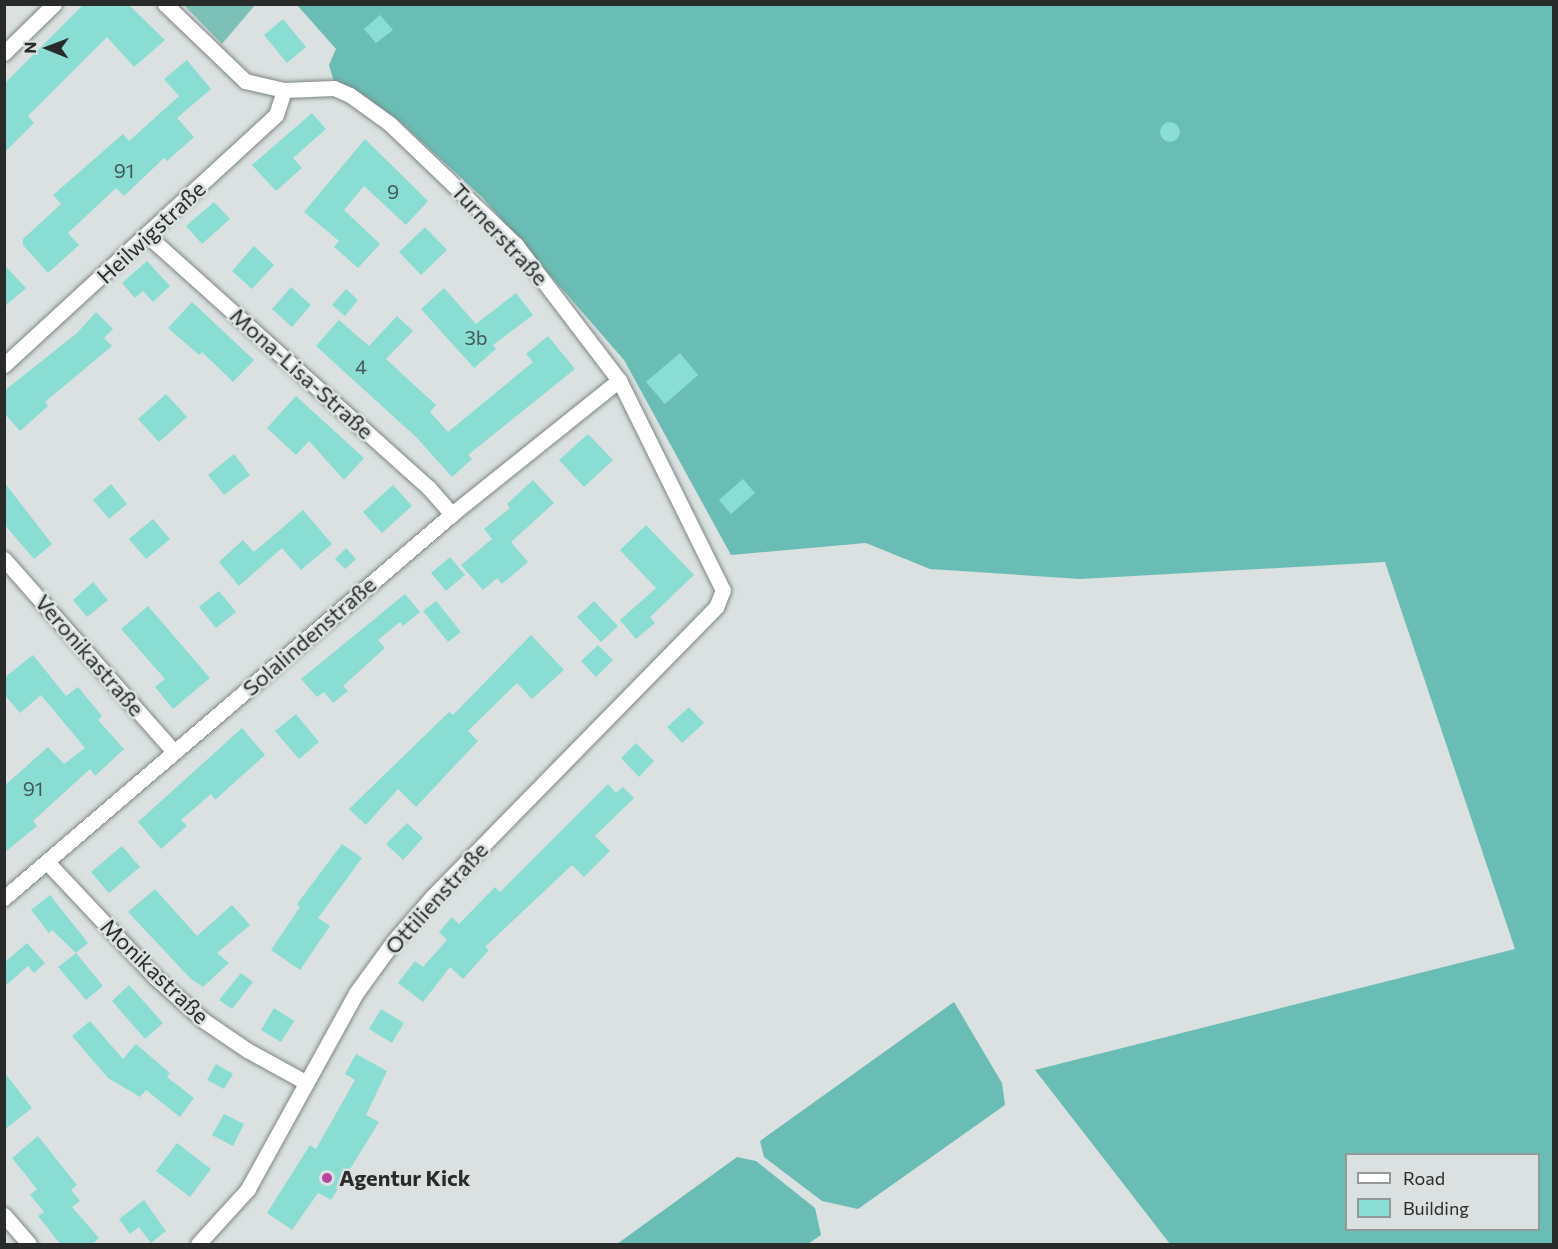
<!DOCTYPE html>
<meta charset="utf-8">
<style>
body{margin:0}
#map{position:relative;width:1558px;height:1249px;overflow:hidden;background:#dae1e0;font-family:Commissioner,sans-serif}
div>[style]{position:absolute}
.green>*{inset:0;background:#7dc0b8}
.forest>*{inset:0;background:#6abdb4}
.building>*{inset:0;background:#8addd3}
.round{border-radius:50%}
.roads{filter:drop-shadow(0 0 2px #7f8584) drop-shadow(0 0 2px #7f8584)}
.street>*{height:15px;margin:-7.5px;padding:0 7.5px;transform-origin:7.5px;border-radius:7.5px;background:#fff}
.dots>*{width:16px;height:16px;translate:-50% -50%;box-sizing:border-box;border:3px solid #dae1e0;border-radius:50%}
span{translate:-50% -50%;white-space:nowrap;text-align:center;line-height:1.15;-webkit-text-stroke:5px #dae1e0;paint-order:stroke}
.number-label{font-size:20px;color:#415855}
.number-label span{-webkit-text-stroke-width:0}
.street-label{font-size:22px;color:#292b2b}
.poi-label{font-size:22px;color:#292b2b;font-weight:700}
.left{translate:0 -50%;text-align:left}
.frame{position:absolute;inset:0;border:6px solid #292b2b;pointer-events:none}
.legend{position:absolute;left:1345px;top:1153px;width:195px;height:78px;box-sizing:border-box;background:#dae1e0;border:2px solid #939898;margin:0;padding:8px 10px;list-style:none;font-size:18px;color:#292b2b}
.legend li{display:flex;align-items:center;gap:12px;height:30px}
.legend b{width:30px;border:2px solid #939898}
.north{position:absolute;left:18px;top:18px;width:60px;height:60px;-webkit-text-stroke:4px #dae1e0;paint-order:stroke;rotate:271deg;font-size:16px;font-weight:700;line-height:24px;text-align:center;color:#292b2b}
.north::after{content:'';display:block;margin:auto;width:21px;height:27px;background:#292b2b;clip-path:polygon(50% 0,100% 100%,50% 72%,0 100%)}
</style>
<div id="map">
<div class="green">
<div style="clip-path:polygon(255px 5px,222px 44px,184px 5px,255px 4px)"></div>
</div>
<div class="forest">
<div style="clip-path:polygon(evenodd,297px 5px,1553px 5px,1553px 1244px,1170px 1244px,1035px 1070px,1515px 949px,1385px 562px,1080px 579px,930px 569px,866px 543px,731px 555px,624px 360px,482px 197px,397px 119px,354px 89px,334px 82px,329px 65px,336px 49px,297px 5px,1346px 1154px,1538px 1154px,1538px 1230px,1346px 1230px,1346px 1154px)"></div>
<div style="clip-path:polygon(954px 1002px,1002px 1083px,1005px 1105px,858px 1209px,822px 1201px,764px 1157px,760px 1141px)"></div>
<div style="clip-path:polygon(737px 1157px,756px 1161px,815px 1208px,821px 1235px,808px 1244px,617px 1244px)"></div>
</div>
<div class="building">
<div style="clip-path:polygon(84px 4px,128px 4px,165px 40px,134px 67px,107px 37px,28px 116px,34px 123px,4px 153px,4px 84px)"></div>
<div style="clip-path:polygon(380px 15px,393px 30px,376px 43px,364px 29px)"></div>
<div style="clip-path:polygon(283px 19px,306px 47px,287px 63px,264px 35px)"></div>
<div style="clip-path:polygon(187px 60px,211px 89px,177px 118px,194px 137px,167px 161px,164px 158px,124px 196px,116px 188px,68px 233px,79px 245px,48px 273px,23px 245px,23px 239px,61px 204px,53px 195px,123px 134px,129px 141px,179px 96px,164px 79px)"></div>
<div style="clip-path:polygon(312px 113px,326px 129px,293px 158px,302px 168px,276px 191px,252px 165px)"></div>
<div class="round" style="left:1160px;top:122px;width:20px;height:20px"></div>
<div style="clip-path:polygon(365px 139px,428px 201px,406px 225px,364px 186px,344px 210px,380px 244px,358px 268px,334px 247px,339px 241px,304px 212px)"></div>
<div style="clip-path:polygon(214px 202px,230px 219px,202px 244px,186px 226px)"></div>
<div style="clip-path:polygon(425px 227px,447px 250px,421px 275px,399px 252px)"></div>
<div style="clip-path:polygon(254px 246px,274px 265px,252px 289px,232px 271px)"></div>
<div style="clip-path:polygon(147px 261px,170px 286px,153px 302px,143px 291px,135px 298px,122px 283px)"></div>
<div style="clip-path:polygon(4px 265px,26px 288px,4px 307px)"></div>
<div style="clip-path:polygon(291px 287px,311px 305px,292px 327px,272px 309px)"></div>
<div style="clip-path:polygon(444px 288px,476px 324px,516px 293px,533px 315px,493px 345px,496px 349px,474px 368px,421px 309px)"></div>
<div style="clip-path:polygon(346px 289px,358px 300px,345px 316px,332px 305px)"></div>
<div style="clip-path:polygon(192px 302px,254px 360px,233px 382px,202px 352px,199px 355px,168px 328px)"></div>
<div style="clip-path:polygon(96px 312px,113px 329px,104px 338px,112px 346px,45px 402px,48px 406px,20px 431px,4px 413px,4px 391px,77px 333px)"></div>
<div style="clip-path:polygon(397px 316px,413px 331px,386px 359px,436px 405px,430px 412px,448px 432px,533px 362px,526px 354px,548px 336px,575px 369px,468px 455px,472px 459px,452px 477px,416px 437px,316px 346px,339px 320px,369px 346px)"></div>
<div style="clip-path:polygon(680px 353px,698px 375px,665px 404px,646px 382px)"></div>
<div style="clip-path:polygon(166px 394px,187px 417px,159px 442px,138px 419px)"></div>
<div style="clip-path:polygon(296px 396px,364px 458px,344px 480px,309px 441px,296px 455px,267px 428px)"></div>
<div style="clip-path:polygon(588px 434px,613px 460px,584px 487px,559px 460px)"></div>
<div style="clip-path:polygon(234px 454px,250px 475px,224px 495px,208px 475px)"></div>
<div style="clip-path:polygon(743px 479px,755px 493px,731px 514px,719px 500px)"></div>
<div style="clip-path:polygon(533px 480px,554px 503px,511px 542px,528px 562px,502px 584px,497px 578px,483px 590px,461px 565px,492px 539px,484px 529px,510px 508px,507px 504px)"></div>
<div style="clip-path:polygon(4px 482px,52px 544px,34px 559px,4px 524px)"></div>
<div style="clip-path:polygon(111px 484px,127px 504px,109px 519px,93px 500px)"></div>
<div style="clip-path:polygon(393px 485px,412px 506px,382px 533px,363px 512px)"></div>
<div style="clip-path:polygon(303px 510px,332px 544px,301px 570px,282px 548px,239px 586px,219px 562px,243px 540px,254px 552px)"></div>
<div style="clip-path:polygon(153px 519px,170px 539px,146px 559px,129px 539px)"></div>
<div style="clip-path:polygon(646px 525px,694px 575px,650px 617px,655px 623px,636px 639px,620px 620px,656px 588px,620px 550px)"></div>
<div style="clip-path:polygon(346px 548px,356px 559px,345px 569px,335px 559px)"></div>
<div style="clip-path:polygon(450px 557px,465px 575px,446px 591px,431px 573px)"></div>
<div style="clip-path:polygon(93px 582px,108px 600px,87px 617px,73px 600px)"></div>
<div style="clip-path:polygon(219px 591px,236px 612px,216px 628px,199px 607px)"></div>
<div style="clip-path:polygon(405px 594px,420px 612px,403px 626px,400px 622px,378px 640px,385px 648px,343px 686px,348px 691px,333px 703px,324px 692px,317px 697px,301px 679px)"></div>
<div style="clip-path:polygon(436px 601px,461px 632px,448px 642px,423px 611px)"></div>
<div style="clip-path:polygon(594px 601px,618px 626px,601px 642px,577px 617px)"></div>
<div style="clip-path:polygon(148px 606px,210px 678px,173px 709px,155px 687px,165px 679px,121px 629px)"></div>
<div style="clip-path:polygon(531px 635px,564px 670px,532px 699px,517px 683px,468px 731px,478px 741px,416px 807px,398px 789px,366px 825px,349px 809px,449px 712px,453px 715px)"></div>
<div style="clip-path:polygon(598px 645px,613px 660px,596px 677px,581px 661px)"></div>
<div style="clip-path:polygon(33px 655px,66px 696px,78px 687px,102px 716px,98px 720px,124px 749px,95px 776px,90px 769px,33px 821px,37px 826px,4px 853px,4px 786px,48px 747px,64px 764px,85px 748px,41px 695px,20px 713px,4px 694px,4px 678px)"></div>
<div style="clip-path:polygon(689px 707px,704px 723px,682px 743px,667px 727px)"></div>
<div style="clip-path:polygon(296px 714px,319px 742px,299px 759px,275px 731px)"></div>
<div style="clip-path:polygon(242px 728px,265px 755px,215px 800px,211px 794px,181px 820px,187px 826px,161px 849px,138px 822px)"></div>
<div style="clip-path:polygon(636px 743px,654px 761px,639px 777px,621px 758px)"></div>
<div style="clip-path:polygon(608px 784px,616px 793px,623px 787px,634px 798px,595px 836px,610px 851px,584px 877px,572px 865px,485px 947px,489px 950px,463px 979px,450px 967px,423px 1002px,398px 983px,415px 961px,423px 967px,447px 940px,439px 932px,452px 917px,459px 924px,495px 887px,500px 892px)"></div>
<div style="clip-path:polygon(407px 823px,423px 838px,403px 860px,386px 844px)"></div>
<div style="clip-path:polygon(342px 844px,362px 858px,318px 918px,330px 926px,300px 970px,271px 950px,300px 907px,297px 904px)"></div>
<div style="clip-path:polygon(122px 846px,140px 867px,109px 893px,91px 872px)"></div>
<div style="clip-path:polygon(155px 889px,197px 936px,232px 905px,250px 925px,217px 953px,229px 963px,203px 987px,190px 978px,128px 912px)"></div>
<div style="clip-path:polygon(50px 895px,88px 943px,76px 953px,52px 930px,49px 933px,31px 910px)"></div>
<div style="clip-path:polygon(27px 943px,45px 963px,34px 973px,28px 966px,4px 987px,4px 963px)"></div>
<div style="clip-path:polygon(76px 953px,103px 986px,86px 1000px,58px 967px)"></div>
<div style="clip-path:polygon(241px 973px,253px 982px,232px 1009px,219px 1000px)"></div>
<div style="clip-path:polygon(129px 985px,163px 1023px,145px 1039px,112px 1001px)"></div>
<div style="clip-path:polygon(274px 1008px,294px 1021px,281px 1042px,261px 1030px)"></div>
<div style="clip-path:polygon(381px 1009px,404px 1023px,392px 1043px,369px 1029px)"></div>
<div style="clip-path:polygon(90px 1021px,123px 1059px,136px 1044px,170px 1073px,167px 1077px,194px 1098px,180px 1117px,146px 1090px,140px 1097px,108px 1078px,72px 1036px)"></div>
<div style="clip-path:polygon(356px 1054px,387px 1071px,366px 1115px,379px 1122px,331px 1200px,318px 1193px,292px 1230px,267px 1213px,310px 1145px,316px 1149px,355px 1080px,345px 1074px)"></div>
<div style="clip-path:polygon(216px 1064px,233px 1074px,224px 1089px,207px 1080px)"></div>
<div style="clip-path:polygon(4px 1072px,32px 1108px,4px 1130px)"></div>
<div style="clip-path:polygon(224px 1114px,244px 1124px,233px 1146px,212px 1135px)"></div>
<div style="clip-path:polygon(38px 1136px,77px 1185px,71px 1190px,80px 1201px,72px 1207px,99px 1238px,91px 1245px,61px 1245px,38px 1216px,44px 1212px,30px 1195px,37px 1189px,12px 1158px)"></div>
<div style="clip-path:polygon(177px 1143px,211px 1169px,190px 1197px,156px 1171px)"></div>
<div style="clip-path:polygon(144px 1200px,166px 1231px,151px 1243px,139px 1227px,130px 1234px,119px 1219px)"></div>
</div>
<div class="roads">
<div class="street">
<div style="left:165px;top:4px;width:111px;rotate:43.9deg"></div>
<div style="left:245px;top:81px;width:40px;rotate:13deg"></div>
<div style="left:284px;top:90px;width:50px;rotate:-2.3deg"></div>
<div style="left:334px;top:88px;width:17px;rotate:24deg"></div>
<div style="left:350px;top:95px;width:49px;rotate:35.9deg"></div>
<div style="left:390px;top:124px;width:175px;rotate:43.8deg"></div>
<div style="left:516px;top:245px;width:170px;rotate:52.7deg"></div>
<div style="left:619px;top:380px;width:234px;rotate:63.7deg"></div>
<div style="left:723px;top:590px;width:18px;rotate:112deg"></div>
<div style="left:716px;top:607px;width:404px;rotate:134.4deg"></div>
<div style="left:433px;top:896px;width:61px;rotate:131deg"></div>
<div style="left:393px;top:942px;width:63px;rotate:126deg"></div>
<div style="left:356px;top:993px;width:224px;rotate:118.9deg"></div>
<div style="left:248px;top:1189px;width:74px;rotate:132.3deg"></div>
<div style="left:4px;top:53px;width:70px;rotate:-44.4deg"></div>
<div style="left:148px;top:236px;width:377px;rotate:41.9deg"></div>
<div style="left:429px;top:488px;width:35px;rotate:49deg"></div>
<div style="left:4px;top:365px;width:369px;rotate:-42.6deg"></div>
<div style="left:276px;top:115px;width:26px;rotate:-72deg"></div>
<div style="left:4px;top:559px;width:257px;rotate:48.6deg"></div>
<div style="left:47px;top:862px;width:159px;rotate:46.8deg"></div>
<div style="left:156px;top:978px;width:63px;rotate:41.8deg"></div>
<div style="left:203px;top:1020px;width:53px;rotate:34.3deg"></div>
<div style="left:247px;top:1050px;width:68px;rotate:28.8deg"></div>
<div style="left:4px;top:898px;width:590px;rotate:-40.6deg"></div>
<div style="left:452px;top:514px;width:214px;rotate:-38.7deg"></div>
<div style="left:4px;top:1215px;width:38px;rotate:49deg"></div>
</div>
</div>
<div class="dots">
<div style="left:327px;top:1178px;background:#b745a0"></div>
</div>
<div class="number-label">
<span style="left:124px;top:170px">91</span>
<span style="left:393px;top:191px">9</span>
<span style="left:476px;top:337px">3b</span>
<span style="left:361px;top:366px">4</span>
<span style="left:33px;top:788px">91</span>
</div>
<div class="street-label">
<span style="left:151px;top:232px;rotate:-43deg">Heilwigstraße</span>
<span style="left:500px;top:234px;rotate:47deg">Turnerstraße</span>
<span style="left:302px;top:373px;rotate:42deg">Mona-Lisa-Straße</span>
<span style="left:309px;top:636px;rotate:-41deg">Solalindenstraße</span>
<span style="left:90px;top:655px;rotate:49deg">Veronikastraße</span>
<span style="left:436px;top:898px;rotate:-48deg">Ottilienstraße</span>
<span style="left:155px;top:971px;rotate:44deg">Monikastraße</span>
</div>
<div class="poi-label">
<span class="left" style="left:339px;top:1178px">Agentur Kick</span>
</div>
<div class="frame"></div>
<ul class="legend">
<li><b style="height:8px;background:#fff"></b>Road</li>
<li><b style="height:16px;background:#8addd3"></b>Building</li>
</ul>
<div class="north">N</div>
</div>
